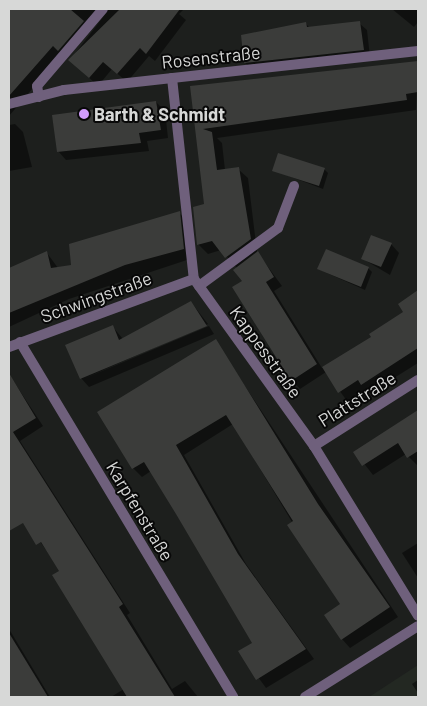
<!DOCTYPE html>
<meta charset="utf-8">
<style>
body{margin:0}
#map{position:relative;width:427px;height:706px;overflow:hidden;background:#1d1f1d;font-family:Barlow,sans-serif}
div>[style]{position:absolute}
.built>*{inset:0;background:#232822}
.shadow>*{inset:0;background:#0007}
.building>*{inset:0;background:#3b3c3a}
.service>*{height:10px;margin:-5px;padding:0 5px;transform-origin:5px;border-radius:5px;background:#6f607c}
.minor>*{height:10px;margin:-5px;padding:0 5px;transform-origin:5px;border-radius:5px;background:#6f607c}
.dots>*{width:14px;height:14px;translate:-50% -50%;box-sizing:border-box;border:2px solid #080808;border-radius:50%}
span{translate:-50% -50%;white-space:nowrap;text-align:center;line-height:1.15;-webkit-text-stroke:4px #080808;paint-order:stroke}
.street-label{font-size:18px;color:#d7d8d7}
.poi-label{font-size:18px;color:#d7d8d7;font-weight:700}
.left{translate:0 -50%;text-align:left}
.frame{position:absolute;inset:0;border:10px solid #d7d8d7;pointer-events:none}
</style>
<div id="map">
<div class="built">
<div style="clip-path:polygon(418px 665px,418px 697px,369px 697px)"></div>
</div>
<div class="shadow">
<div style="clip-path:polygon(9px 9px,184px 9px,179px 14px,186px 20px,155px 61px,149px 56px,127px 82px,112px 69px,98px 86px,70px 60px,104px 16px,67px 58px,62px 54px,9px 116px,9px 48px,17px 39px,9px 32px)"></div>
<div style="clip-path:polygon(392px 9px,418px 9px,418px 22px,414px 27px)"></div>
<div style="clip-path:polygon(359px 23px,367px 30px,370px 57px,253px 70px,245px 63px,306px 24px,310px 28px)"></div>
<div style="clip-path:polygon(418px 62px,416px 110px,217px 138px,222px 143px,225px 170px,238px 169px,248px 178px,257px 252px,282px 286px,274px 291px,322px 368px,373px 338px,405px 312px,399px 304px,418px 292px,418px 363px,370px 393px,366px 389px,347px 401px,326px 372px,300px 389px,292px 380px,237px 268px,221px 250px,208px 254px,198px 244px,206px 205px,191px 87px)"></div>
<div style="clip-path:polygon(156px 102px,165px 111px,168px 138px,147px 141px,149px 151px,66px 160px,58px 151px)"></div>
<div style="clip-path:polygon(15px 124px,23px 132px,32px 167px,9px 171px,9px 125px)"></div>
<div style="clip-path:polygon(324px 169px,328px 173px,323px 189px,273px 170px)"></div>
<div style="clip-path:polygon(179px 213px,189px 222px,193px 258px,69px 299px,9px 327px,9px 270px,47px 253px,58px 268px,73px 266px)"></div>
<div style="clip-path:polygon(391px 244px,399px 253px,390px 275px,363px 259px)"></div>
<div style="clip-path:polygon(368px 268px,372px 272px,365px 290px,318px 269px)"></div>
<div style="clip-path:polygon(191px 302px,208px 324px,83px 379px,209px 326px,214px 334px,89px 387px,81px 378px,112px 326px,123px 339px)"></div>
<div style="clip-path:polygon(215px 341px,398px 617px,350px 648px,342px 639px,342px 605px,233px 424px,184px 455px,246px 564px,314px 659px,266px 688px,240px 652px,254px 643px,151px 471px,142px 477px,133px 468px,99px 413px)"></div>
<div style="clip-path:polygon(12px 379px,43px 426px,20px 441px,130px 613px,127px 615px,172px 689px,185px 681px,198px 697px,111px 697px,124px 689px,61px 571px,9px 498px)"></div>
<div style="clip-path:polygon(418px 412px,418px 466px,406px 454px,373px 475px,355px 452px)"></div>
<div style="clip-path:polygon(418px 543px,418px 578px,402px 553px)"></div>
<div style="clip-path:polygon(9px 629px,50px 697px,11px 697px)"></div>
<div style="clip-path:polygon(418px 680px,418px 693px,412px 684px)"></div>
</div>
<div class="building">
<div style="clip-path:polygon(9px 9px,70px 9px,84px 21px,58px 51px,53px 46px,9px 96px)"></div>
<div style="clip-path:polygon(120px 9px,180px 9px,146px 54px,140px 48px,117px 74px,103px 62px,89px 78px,68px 60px)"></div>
<div style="clip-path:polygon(360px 21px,364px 50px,244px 63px,241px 35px,306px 22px,307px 27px)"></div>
<div style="clip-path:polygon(418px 61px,418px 92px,406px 94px,407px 100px,203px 129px,212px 132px,217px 170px,239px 167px,251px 239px,225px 258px,212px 241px,197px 245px,193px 207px,204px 204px,190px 86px)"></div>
<div style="clip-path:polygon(156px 101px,161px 130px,139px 133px,141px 143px,57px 152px,52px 115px)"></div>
<div style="clip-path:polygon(278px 153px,325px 168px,319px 186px,272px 171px)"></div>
<div style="clip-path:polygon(180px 211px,184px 249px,125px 265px,9px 313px,9px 268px,47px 251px,51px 268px,71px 265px,69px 244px)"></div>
<div style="clip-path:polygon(371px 235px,392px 243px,381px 267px,361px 259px)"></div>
<div style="clip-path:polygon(326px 249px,369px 267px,361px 287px,317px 269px)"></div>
<div style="clip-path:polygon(258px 251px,274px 277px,266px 282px,317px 364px,291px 381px,232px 287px,242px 281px,233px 270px)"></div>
<div style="clip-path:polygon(418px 290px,418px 348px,361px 385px,358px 380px,338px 393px,322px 367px,371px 337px,369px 334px,403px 312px,398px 304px)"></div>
<div style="clip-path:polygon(191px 301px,207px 326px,80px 379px,65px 345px,113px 325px,119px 340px)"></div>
<div style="clip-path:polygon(216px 339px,318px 504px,390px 607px,341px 640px,324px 615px,340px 604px,287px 525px,293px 521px,226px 415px,176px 445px,238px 554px,306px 649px,256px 680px,238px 651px,252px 643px,176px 514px,144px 462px,132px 469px,97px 412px)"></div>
<div style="clip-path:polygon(9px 373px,36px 418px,13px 432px,123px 604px,119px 607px,175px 697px,127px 697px,52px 575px,59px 571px,41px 542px,36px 545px,23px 523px,9px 531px)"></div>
<div style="clip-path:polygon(418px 410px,418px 451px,407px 458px,398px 443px,362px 466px,353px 452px)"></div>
<div style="clip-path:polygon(9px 633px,48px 697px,9px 697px)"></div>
</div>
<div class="service">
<div style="left:199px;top:286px;width:98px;rotate:-36.3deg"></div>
<div style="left:278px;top:228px;width:45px;rotate:-69.1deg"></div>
</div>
<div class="minor">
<div style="left:172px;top:78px;width:202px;rotate:83.8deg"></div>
<div style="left:194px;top:279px;width:206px;rotate:54.3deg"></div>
<div style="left:314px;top:446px;width:199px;rotate:58.5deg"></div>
<div style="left:39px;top:97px;width:11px;rotate:-100deg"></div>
<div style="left:37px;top:86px;width:101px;rotate:-49.4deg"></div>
<div style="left:9px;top:104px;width:57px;rotate:-14.3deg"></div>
<div style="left:64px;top:90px;width:356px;rotate:-6.3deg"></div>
<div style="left:20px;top:342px;width:414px;rotate:59deg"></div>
<div style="left:9px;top:347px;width:197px;rotate:-20.2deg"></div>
<div style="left:314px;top:446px;width:123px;rotate:-32.4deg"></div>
<div style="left:305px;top:697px;width:133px;rotate:-32.1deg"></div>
</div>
<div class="dots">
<div style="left:84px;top:114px;background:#d29dfd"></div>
</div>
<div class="street-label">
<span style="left:211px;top:57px;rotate:-6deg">Rosenstraße</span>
<span style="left:96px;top:297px;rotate:-20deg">Schwingstraße</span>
<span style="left:266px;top:352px;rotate:54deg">Kappesstraße</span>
<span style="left:357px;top:399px;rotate:-32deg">Plattstraße</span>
<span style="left:140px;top:511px;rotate:59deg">Karpfenstraße</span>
</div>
<div class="poi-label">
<span class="left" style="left:94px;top:114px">Barth &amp; Schmidt</span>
</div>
<div class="frame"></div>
</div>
